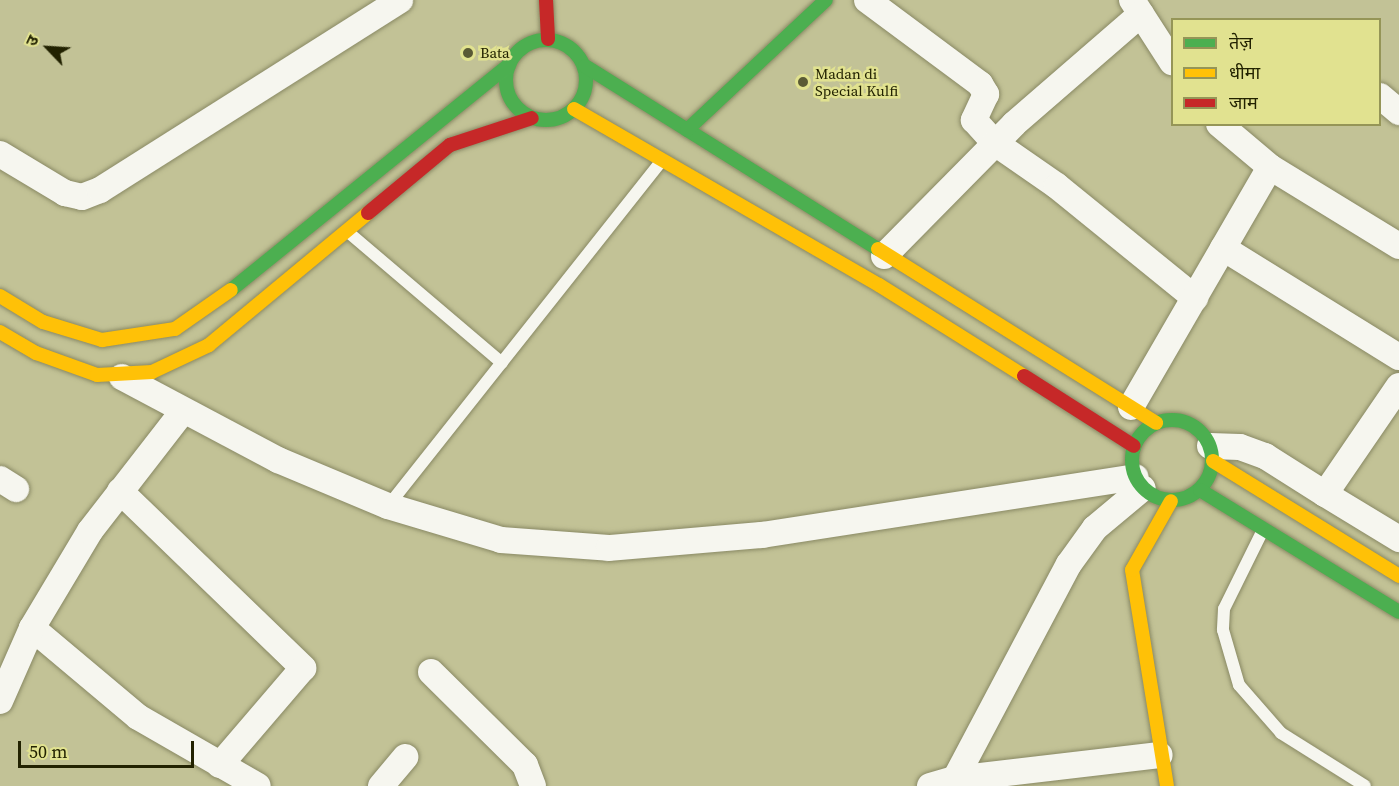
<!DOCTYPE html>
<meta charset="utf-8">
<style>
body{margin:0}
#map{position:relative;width:1399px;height:786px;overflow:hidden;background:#c2c296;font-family:"Source Serif 4","Noto Sans Devanagari",serif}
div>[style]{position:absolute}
.roads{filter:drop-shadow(0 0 2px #898964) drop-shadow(0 0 2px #898964)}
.lane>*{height:12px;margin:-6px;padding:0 6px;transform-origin:6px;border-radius:6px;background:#f6f6ef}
.street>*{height:26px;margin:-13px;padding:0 13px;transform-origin:13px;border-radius:13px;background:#f6f6ef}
.fast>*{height:14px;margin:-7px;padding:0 7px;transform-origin:7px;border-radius:7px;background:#4caf50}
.fast>.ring{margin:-7px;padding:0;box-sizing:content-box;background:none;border:14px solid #4caf50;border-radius:50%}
.slow>*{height:14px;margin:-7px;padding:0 7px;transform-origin:7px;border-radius:7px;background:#ffc107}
.jam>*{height:14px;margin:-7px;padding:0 7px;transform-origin:7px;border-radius:7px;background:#c62828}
.dots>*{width:16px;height:16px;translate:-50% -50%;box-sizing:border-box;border:3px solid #e1e290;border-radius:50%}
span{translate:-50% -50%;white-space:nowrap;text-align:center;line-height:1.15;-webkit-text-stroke:5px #e1e290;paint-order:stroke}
.poi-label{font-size:15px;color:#222201}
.left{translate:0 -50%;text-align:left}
.legend{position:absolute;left:1171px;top:18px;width:210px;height:108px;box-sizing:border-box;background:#e1e290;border:2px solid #959557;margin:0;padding:8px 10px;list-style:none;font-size:18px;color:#222201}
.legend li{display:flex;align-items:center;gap:12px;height:30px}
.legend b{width:30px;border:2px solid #959557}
.north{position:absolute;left:18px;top:18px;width:60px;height:60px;-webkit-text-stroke:4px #e1e290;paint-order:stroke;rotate:295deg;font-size:16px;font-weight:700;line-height:24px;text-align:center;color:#222201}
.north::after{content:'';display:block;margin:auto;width:21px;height:27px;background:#222201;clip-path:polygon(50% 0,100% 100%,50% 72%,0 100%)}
.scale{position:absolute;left:18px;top:741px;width:176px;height:27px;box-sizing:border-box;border:3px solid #222201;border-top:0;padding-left:8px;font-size:18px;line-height:21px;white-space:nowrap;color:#222201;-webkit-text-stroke:4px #e1e290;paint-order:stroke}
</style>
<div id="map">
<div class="roads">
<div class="lane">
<div style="left:348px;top:232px;width:202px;rotate:40.4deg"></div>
<div style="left:388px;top:506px;width:439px;rotate:-51.6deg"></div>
<div style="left:1263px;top:530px;width:88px;rotate:116.3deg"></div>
<div style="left:1224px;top:609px;width:21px;rotate:93deg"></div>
<div style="left:1223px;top:630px;width:57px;rotate:73.8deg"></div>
<div style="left:1239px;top:685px;width:64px;rotate:48.8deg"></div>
<div style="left:1281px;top:733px;width:99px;rotate:32.2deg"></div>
</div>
<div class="street">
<div style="left:867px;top:0;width:141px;rotate:36.6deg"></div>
<div style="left:980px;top:84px;width:12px;rotate:59deg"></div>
<div style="left:986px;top:94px;width:29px;rotate:115deg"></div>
<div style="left:974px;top:120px;width:31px;rotate:48deg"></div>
<div style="left:995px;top:143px;width:75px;rotate:34.7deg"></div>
<div style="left:1057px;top:186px;width:178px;rotate:39.1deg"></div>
<div style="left:1132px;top:0;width:74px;rotate:57.2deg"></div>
<div style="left:1380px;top:96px;width:25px;rotate:40deg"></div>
<div style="left:1219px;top:124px;width:67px;rotate:40.1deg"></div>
<div style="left:1270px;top:167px;width:151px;rotate:31.5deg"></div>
<div style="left:0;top:154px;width:76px;rotate:31deg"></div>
<div style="left:65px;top:193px;width:17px;rotate:13deg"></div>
<div style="left:82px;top:197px;width:19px;rotate:-21deg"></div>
<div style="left:100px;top:190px;width:355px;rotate:-32.3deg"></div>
<div style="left:1223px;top:248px;width:207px;rotate:31.8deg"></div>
<div style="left:884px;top:256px;width:185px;rotate:-45.4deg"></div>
<div style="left:1014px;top:124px;width:168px;rotate:-40.9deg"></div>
<div style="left:122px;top:377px;width:177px;rotate:28deg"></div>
<div style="left:278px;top:460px;width:119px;rotate:22.7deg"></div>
<div style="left:388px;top:506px;width:118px;rotate:16.7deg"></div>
<div style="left:501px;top:540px;width:108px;rotate:4.2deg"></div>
<div style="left:609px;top:548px;width:154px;rotate:-4.9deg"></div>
<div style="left:762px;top:535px;width:378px;rotate:-8.8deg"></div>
<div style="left:1131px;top:407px;width:277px;rotate:-59.9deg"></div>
<div style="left:1210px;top:446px;width:30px;rotate:2deg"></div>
<div style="left:1240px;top:447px;width:27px;rotate:20deg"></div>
<div style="left:1265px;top:456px;width:71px;rotate:32.3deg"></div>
<div style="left:1325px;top:494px;width:131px;rotate:-55.6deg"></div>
<div style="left:0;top:479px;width:19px;rotate:32deg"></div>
<div style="left:120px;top:491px;width:255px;rotate:44deg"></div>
<div style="left:303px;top:668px;width:128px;rotate:130.6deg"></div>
<div style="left:1325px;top:494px;width:87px;rotate:31.3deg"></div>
<div style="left:32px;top:628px;width:138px;rotate:40deg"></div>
<div style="left:138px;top:717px;width:138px;rotate:29.9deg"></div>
<div style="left:431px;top:672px;width:132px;rotate:44.7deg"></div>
<div style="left:525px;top:765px;width:22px;rotate:69deg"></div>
<div style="left:0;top:701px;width:80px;rotate:-66.3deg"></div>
<div style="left:32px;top:628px;width:113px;rotate:-59.1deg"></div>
<div style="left:90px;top:531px;width:152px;rotate:-52.2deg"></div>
<div style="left:955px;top:779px;width:243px;rotate:-62.1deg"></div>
<div style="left:1069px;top:564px;width:44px;rotate:-54.2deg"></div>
<div style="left:1095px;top:528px;width:62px;rotate:-39.8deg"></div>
<div style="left:381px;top:786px;width:38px;rotate:-50deg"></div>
<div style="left:930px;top:786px;width:26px;rotate:-16deg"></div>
<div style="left:955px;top:779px;width:206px;rotate:-6.7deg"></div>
</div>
<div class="fast">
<div class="ring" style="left:506px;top:40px;width:66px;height:66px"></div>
<div style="left:585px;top:66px;width:345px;rotate:32deg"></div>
<div style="left:687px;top:130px;width:190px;rotate:-43.1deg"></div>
<div style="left:231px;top:290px;width:358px;rotate:-39deg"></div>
<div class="ring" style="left:1132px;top:420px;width:66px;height:66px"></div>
<div style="left:1200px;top:490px;width:233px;rotate:31.5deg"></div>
</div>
<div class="slow">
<div style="left:574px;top:109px;width:352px;rotate:30deg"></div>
<div style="left:879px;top:285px;width:171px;rotate:32.1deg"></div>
<div style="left:878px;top:249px;width:328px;rotate:32deg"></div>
<div style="left:0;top:296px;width:50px;rotate:31.2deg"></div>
<div style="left:43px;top:322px;width:62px;rotate:17deg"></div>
<div style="left:102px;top:340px;width:74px;rotate:-8.6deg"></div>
<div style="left:175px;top:329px;width:68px;rotate:-34.9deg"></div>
<div style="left:0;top:332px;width:42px;rotate:30.3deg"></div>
<div style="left:36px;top:353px;width:65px;rotate:19.8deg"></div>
<div style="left:97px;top:375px;width:55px;rotate:-3.1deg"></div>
<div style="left:152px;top:372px;width:63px;rotate:-25.3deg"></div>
<div style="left:209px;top:345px;width:207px;rotate:-39.7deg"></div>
<div style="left:1213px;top:461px;width:219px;rotate:31.7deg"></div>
<div style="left:1167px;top:786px;width:219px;rotate:-99.2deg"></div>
<div style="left:1132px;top:570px;width:79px;rotate:-60.5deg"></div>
</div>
<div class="jam">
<div style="left:546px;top:0;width:39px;rotate:87deg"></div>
<div style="left:368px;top:213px;width:107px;rotate:-39.7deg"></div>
<div style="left:450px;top:145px;width:86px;rotate:-18.2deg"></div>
<div style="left:1024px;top:376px;width:130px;rotate:32.5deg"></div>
</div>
</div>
<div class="dots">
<div style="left:468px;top:53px;background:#5a5a35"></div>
<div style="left:803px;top:82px;background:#5a5a35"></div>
</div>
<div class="poi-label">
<span class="left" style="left:480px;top:53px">Bata</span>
<span class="left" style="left:815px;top:82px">Madan di<br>Special Kulfi</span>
</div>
<ul class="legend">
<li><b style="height:8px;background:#4caf50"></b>तेज़</li>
<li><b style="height:8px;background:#ffc107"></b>धीमा</li>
<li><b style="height:8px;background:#c62828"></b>जाम</li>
</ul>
<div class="north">उ</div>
<div class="scale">50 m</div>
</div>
